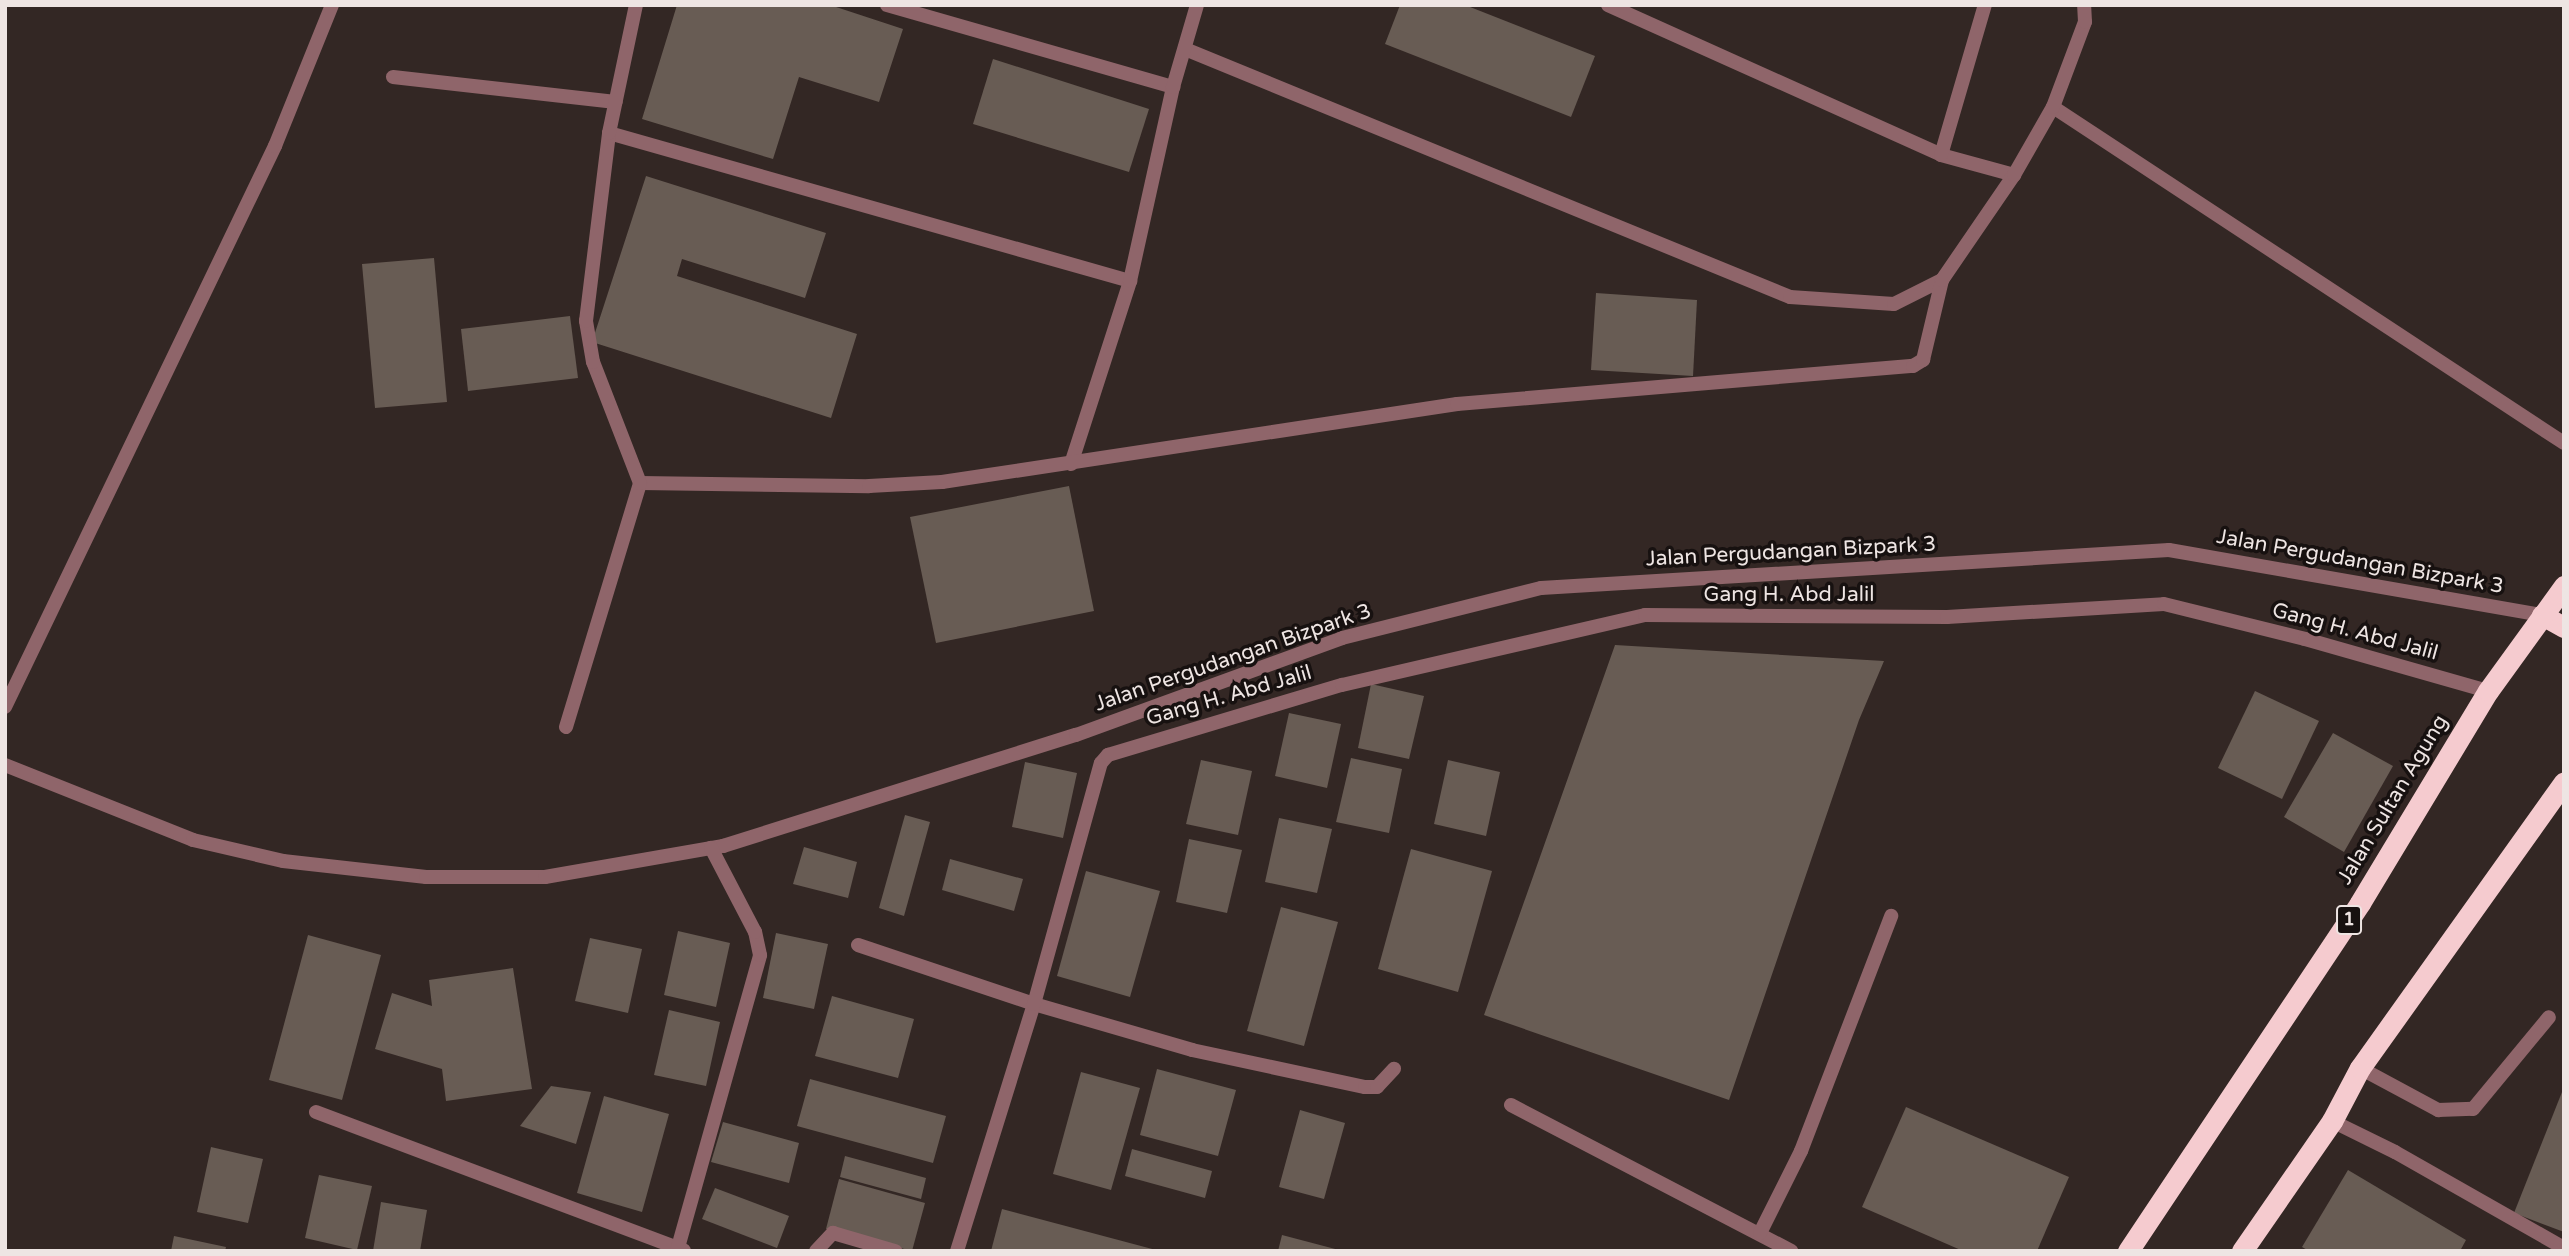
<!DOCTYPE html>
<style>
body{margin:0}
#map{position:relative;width:2569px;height:1256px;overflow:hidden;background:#332724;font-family:"Varela Round",sans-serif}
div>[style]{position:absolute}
.building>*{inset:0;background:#685c54}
.lane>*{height:14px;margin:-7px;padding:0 7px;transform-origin:7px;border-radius:7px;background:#8f656a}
.street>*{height:14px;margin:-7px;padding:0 7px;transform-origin:7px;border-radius:7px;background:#8f656a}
.highway>*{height:21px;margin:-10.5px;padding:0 10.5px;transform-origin:10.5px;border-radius:10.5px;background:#f5cbcf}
span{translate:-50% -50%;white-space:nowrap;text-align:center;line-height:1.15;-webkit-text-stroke:7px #171110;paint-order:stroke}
.shield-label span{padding:2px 5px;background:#171110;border:2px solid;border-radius:5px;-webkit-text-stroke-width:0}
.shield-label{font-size:19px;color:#eee5e3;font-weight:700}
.street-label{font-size:21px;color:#eee5e3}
.frame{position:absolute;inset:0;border:7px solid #eee5e3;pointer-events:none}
</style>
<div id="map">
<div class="building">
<div style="clip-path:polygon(677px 5px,830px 5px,903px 29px,879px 102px,799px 77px,773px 159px,642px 119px)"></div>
<div style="clip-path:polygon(1400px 5px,1465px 5px,1595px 56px,1571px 117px,1385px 44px)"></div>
<div style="clip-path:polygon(993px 59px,1149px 109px,1129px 172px,973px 124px)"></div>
<div style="clip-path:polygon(646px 176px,826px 233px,805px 298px,682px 259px,677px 276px,857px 334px,831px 418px,592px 342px)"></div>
<div style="clip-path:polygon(434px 258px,447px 402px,375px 408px,362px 264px)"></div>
<div style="clip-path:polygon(1596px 293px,1697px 300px,1693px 376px,1591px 370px)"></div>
<div style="clip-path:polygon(570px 316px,578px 378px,468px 391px,461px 329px)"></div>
<div style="clip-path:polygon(1069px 486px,1094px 611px,936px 643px,910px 517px)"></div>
<div style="clip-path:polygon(1615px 645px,1884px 661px,1859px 720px,1729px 1100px,1484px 1015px)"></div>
<div style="clip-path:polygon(1371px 684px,1424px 696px,1409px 759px,1358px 748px)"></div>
<div style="clip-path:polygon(2255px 691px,2319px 721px,2282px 799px,2218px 768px)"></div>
<div style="clip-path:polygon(1289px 713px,1341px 724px,1327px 788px,1275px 776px)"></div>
<div style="clip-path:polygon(2333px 733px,2393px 766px,2344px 852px,2284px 817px)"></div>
<div style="clip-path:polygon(1351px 758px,1402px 769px,1389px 833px,1336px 822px)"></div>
<div style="clip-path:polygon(1201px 760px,1252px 771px,1238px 835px,1186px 824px)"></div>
<div style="clip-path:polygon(1448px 760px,1500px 772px,1486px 836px,1434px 824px)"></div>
<div style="clip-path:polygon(1025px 762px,1077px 773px,1063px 838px,1012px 827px)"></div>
<div style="clip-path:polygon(905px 815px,930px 822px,904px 916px,879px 908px)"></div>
<div style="clip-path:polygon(1279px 818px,1332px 829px,1317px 893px,1265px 882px)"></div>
<div style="clip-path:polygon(1189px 839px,1242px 850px,1227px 913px,1176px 902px)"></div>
<div style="clip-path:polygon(804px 847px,857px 862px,848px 898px,793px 884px)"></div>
<div style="clip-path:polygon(1411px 849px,1492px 871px,1458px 992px,1378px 969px)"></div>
<div style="clip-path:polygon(950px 859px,1023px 879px,1014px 911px,942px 890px)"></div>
<div style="clip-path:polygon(1086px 871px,1160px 891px,1130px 997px,1057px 976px)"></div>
<div style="clip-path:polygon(1281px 907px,1338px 922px,1304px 1046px,1247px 1031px)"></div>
<div style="clip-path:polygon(678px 931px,730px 943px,716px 1007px,664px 995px)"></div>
<div style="clip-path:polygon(776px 933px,828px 944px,814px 1009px,763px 998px)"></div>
<div style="clip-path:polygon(308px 935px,381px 955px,342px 1100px,269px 1080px)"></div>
<div style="clip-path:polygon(590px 938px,642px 949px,628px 1013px,575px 1001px)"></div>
<div style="clip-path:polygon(513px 968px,532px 1089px,446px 1101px,442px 1069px,375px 1049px,392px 993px,432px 1006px,429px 980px)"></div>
<div style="clip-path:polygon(832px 996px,914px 1019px,898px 1078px,815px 1056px)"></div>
<div style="clip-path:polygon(669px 1010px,720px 1022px,706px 1086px,654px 1075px)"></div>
<div style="clip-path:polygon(1157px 1069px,1236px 1090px,1218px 1156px,1140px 1135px)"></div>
<div style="clip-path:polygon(1081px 1072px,1140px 1088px,1111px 1190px,1053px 1174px)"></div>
<div style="clip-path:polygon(810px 1079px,946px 1116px,933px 1163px,797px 1126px)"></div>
<div style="clip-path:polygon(551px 1086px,591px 1092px,576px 1144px,520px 1126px)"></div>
<div style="clip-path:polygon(2564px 1087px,2564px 1232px,2514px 1213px)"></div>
<div style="clip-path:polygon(604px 1096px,669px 1114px,642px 1212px,577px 1193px)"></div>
<div style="clip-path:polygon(1906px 1107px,2069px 1177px,2037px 1251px,1963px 1251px,1862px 1207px)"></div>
<div style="clip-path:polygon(1300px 1110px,1345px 1123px,1324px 1199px,1279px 1187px)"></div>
<div style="clip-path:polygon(723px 1122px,799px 1143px,789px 1183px,711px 1162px)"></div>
<div style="clip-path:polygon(211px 1147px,263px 1159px,248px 1223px,197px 1212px)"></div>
<div style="clip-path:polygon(1132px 1149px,1212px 1171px,1205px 1198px,1125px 1176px)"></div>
<div style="clip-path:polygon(845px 1156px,926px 1178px,921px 1199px,840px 1177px)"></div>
<div style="clip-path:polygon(2348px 1170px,2466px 1240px,2460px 1251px,2309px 1251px,2302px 1247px)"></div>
<div style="clip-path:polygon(319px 1175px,372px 1186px,357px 1250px,305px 1238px)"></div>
<div style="clip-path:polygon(839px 1179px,925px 1203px,912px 1251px,826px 1229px)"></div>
<div style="clip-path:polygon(715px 1188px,789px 1216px,777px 1248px,702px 1219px)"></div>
<div style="clip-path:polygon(381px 1202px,427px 1210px,420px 1251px,373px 1251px)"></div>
<div style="clip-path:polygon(1002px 1209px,1156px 1250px,1156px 1251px,991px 1251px)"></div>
<div style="clip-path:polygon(1282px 1235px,1339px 1250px,1339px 1251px,1278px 1251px)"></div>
<div style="clip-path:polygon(174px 1236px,226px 1247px,225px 1251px,171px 1251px)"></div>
</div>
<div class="lane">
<div style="left:5px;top:707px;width:623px;rotate:-64.3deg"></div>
<div style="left:275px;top:146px;width:152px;rotate:-68deg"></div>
<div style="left:2360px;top:1068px;width:89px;rotate:28.3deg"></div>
<div style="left:2438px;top:1110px;width:35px;rotate:-2deg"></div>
<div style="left:2473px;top:1109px;width:119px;rotate:-50.4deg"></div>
<div style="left:1511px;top:1105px;width:316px;rotate:27.5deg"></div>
<div style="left:1760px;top:1233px;width:92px;rotate:-63.4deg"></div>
<div style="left:1801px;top:1151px;width:252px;rotate:-69deg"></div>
</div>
<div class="street">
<div style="left:887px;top:5px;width:298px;rotate:16deg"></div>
<div style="left:1608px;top:5px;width:365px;rotate:24.2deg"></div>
<div style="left:1941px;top:155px;width:76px;rotate:15.3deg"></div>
<div style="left:1185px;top:49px;width:654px;rotate:22.29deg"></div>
<div style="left:1790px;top:297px;width:104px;rotate:3.9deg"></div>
<div style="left:1894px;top:304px;width:54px;rotate:-26.6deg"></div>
<div style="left:393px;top:77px;width:224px;rotate:6.4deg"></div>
<div style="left:2053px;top:107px;width:612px;rotate:33.33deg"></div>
<div style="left:609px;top:133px;width:542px;rotate:15.86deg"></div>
<div style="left:1941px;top:155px;width:156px;rotate:-73.7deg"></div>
<div style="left:1071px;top:464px;width:192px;rotate:-72.1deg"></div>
<div style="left:1130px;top:281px;width:199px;rotate:-77.5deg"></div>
<div style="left:1173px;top:87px;width:85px;rotate:-73.7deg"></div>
<div style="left:640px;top:483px;width:229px;rotate:0.8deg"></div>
<div style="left:869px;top:486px;width:73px;rotate:-3.1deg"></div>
<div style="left:942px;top:482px;width:521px;rotate:-8.61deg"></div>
<div style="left:1457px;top:404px;width:458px;rotate:-4.8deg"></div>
<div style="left:1913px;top:366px;width:12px;rotate:-31deg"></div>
<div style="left:1923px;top:360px;width:82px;rotate:-76.6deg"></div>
<div style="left:1942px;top:280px;width:127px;rotate:-55.6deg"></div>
<div style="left:2014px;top:175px;width:78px;rotate:-60.2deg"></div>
<div style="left:2053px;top:107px;width:91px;rotate:-69.4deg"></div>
<div style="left:2085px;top:22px;width:17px;rotate:-93deg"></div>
<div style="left:566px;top:727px;width:255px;rotate:-73.1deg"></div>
<div style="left:640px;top:483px;width:130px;rotate:-111.2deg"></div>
<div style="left:593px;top:362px;width:42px;rotate:-99.7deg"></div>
<div style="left:586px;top:321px;width:189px;rotate:-83deg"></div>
<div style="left:609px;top:133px;width:131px;rotate:-78.1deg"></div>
<div style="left:5px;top:765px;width:202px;rotate:21.7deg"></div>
<div style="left:193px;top:840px;width:92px;rotate:13.1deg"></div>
<div style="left:283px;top:861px;width:144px;rotate:6.4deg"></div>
<div style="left:426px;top:877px;width:119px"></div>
<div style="left:545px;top:877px;width:181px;rotate:-9.9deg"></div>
<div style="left:723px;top:846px;width:370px;rotate:-17.5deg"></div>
<div style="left:1076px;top:735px;width:283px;rotate:-20deg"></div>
<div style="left:1342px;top:638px;width:205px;rotate:-14.1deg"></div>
<div style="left:1541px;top:588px;width:629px;rotate:-3.46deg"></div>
<div style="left:2169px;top:550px;width:379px;rotate:9.9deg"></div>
<div style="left:858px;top:945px;width:186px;rotate:18.5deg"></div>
<div style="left:1034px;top:1004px;width:165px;rotate:16.2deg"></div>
<div style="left:1192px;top:1050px;width:177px;rotate:12.1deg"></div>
<div style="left:1365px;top:1087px;width:12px"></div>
<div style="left:1377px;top:1087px;width:25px;rotate:-47deg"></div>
<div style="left:316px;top:1112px;width:393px;rotate:20.6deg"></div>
<div style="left:2332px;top:1121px;width:70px;rotate:26.2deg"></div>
<div style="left:2395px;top:1152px;width:194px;rotate:29.6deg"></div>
<div style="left:677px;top:1251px;width:307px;rotate:-74.3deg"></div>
<div style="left:760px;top:955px;width:24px;rotate:-102deg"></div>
<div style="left:755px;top:932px;width:95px;rotate:-117.6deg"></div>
<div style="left:816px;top:1251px;width:25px;rotate:-47deg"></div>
<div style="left:833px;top:1233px;width:65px;rotate:16.2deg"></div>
<div style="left:957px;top:1251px;width:259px;rotate:-72.7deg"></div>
<div style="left:1034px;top:1004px;width:250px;rotate:-74.5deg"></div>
<div style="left:1101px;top:763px;width:11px;rotate:-49deg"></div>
<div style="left:1108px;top:755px;width:244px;rotate:-16.7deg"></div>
<div style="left:1342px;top:685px;width:311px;rotate:-13deg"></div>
<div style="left:1645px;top:615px;width:302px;rotate:0.4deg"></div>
<div style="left:1947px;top:617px;width:217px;rotate:-3.4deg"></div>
<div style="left:2164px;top:604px;width:145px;rotate:13.9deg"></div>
<div style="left:2305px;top:639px;width:190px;rotate:15.9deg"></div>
</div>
<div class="highway">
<div style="left:2542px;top:615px;width:25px;rotate:29deg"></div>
<div style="left:2128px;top:1251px;width:418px;rotate:-56.3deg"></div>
<div style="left:2360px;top:903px;width:248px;rotate:-58.9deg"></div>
<div style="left:2488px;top:691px;width:130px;rotate:-54.1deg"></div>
<div style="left:2242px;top:1251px;width:158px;rotate:-55.3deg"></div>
<div style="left:2332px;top:1121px;width:60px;rotate:-62.2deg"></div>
<div style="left:2360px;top:1068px;width:351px;rotate:-54.5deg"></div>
</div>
<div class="shield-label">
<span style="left:2349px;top:920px">1</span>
</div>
<div class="street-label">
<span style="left:1791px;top:552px;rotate:-3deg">Jalan Pergudangan Bizpark 3</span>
<span style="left:2360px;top:562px;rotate:10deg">Jalan Pergudangan Bizpark 3</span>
<span style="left:1789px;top:595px">Gang H. Abd Jalil</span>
<span style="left:2355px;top:632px;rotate:15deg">Gang H. Abd Jalil</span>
<span style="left:1233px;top:658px;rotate:-19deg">Jalan Pergudangan Bizpark 3</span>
<span style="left:1229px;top:696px;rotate:-16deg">Gang H. Abd Jalil</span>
<span style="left:2393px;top:800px;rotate:-59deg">Jalan Sultan Agung</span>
</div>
<div class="frame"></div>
</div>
